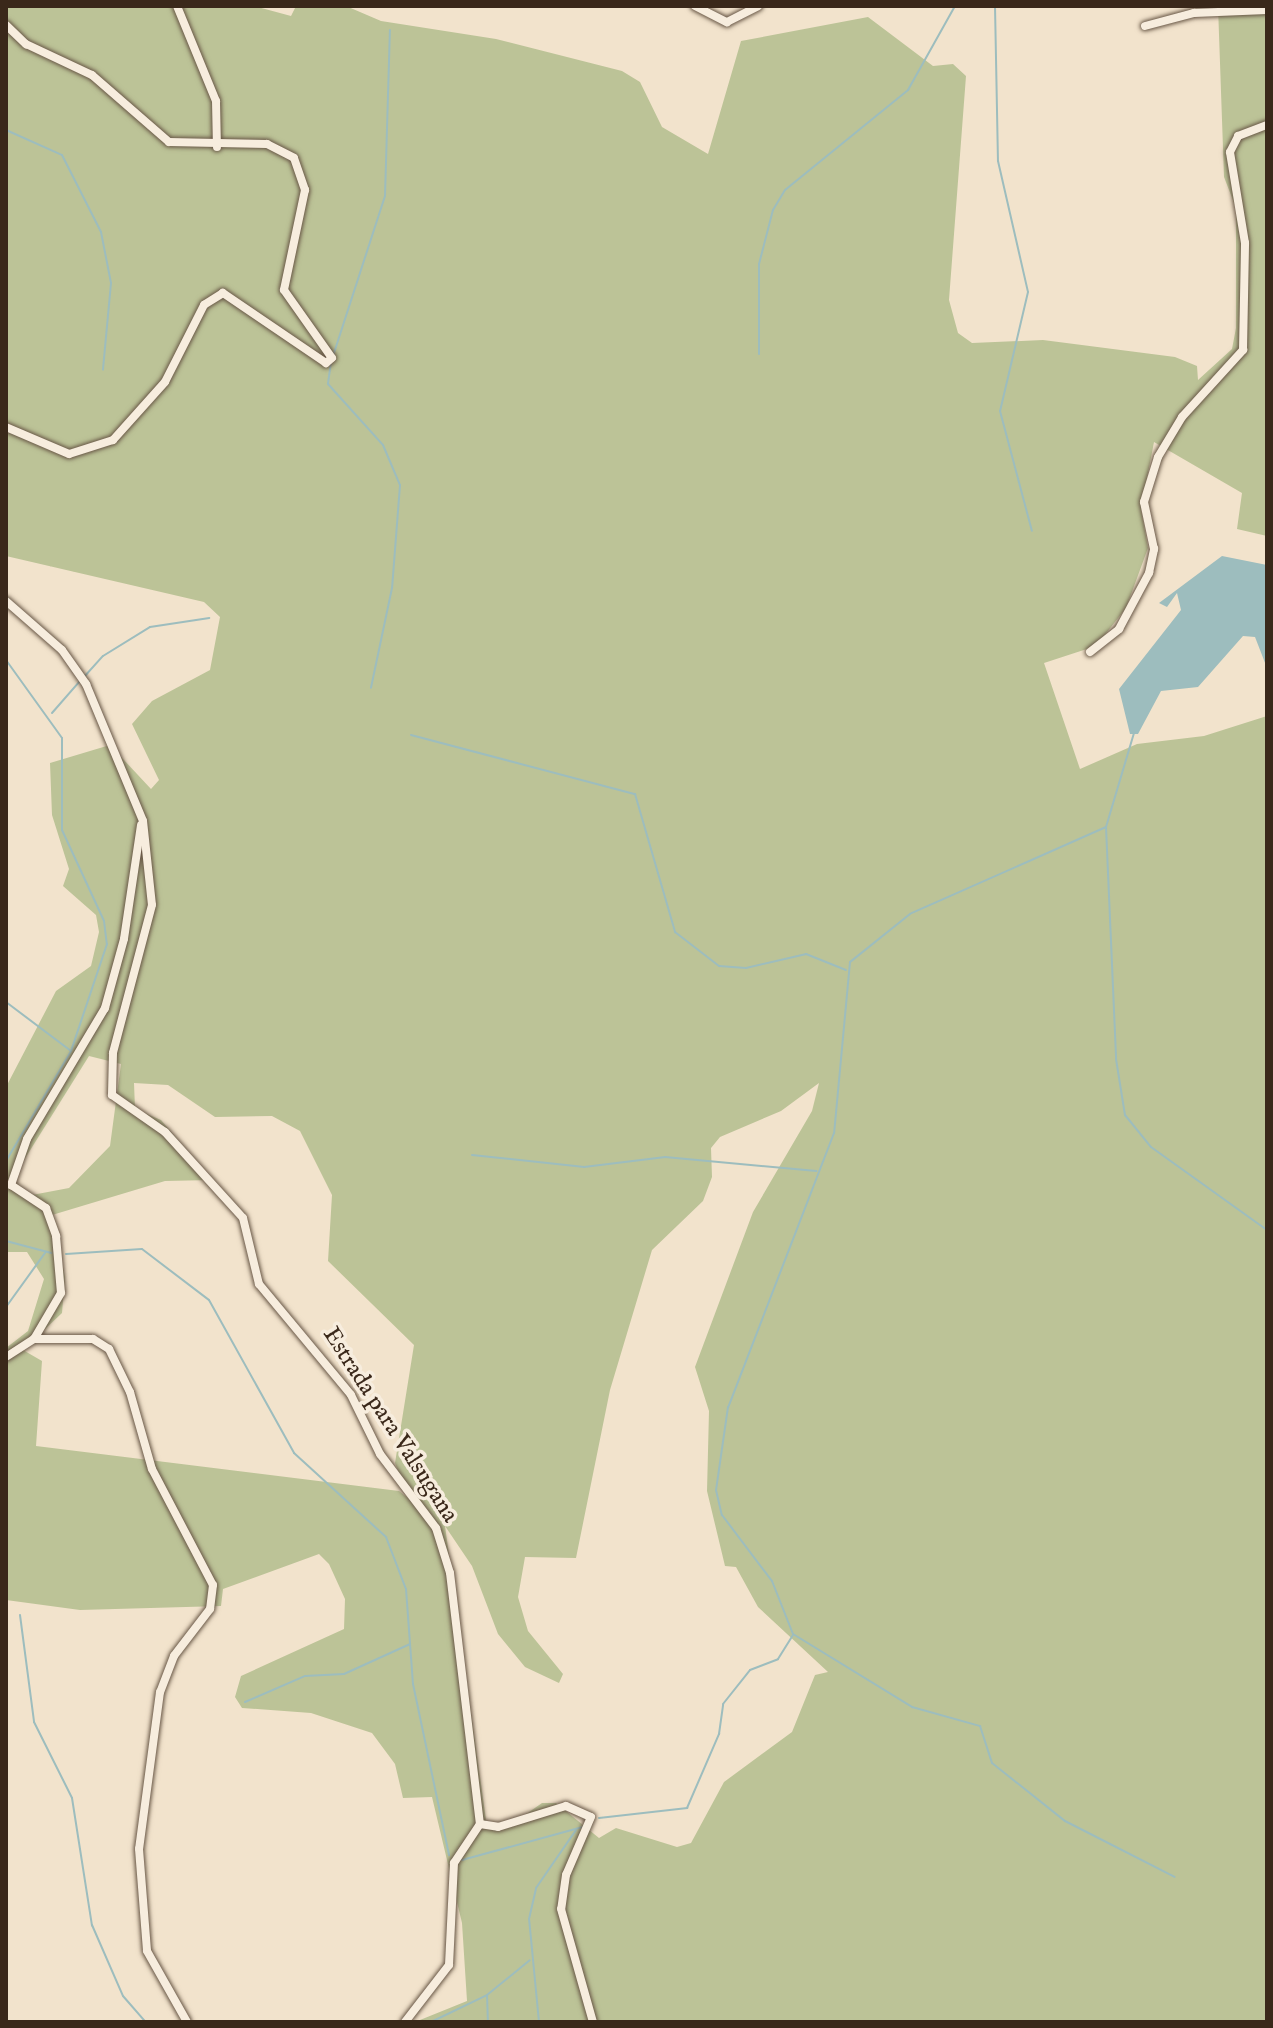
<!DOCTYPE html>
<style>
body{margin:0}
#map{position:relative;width:1273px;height:2028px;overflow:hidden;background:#f2e3cc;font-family:"IM FELL English",serif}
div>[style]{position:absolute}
.green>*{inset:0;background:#bcc397}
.water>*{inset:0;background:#9dbdbe}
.stream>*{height:2px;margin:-1px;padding:0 1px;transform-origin:1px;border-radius:1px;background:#9dbdbe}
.roads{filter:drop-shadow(0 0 2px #685746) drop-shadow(0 0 2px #685746)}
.street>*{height:8px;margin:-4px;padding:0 4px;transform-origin:4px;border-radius:4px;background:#f7edde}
span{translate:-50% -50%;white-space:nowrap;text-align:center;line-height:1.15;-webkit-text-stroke:7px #f7edde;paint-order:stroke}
.street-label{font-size:24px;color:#3a281a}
.frame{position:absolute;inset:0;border:8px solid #3a281a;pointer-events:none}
</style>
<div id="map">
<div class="green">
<div style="clip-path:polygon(evenodd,6px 6px,254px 6px,291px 16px,296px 6px,346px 6px,381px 21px,496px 39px,622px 71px,640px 82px,662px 127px,708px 154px,741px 41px,868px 17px,933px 66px,953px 64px,966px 76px,949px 300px,958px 333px,972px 343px,1043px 340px,1175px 357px,1197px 366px,1198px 380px,1232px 349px,1236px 328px,1236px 208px,1224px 177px,1218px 6px,1267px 6px,1267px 536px,1237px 529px,1242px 493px,1154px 442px,1141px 509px,1148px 548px,1126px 608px,1096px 646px,1044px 663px,1080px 769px,1137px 744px,1204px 736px,1267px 716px,1267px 2022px,415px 2022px,467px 2001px,462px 1923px,432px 1797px,403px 1798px,395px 1764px,372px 1733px,311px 1713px,242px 1708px,235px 1697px,241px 1676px,344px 1629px,345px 1599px,329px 1564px,319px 1554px,223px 1589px,221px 1606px,80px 1610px,6px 1600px,6px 1348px,28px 1331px,44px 1279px,27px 1252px,6px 1252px,6px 1087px,56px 991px,91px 966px,99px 932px,96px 915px,63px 886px,69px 869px,52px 815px,50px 763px,110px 745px,151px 789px,159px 780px,132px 724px,152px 701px,210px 670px,220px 617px,204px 602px,6px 556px,6px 6px,89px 1056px,121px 1064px,110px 1146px,69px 1188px,32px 1195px,13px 1186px,14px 1176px,89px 1056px,6px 6px,134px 1083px,168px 1085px,215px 1117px,272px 1116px,300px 1131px,332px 1195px,328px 1261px,414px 1345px,395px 1463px,409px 1499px,399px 1491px,36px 1446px,42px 1361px,23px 1350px,62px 1313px,65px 1277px,52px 1215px,165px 1181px,212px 1180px,161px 1120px,135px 1109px,134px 1083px,6px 6px,819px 1083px,812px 1111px,753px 1212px,695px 1367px,709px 1411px,707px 1491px,725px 1566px,736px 1567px,758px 1607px,828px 1672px,815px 1675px,792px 1732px,724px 1782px,691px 1843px,677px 1847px,616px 1828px,599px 1838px,556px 1803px,542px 1803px,509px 1826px,487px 1827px,445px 1526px,472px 1566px,498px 1634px,525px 1667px,559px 1683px,563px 1674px,528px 1631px,518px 1597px,525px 1557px,576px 1558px,610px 1390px,652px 1250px,703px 1201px,712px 1177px,711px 1148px,720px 1137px,781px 1111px,819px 1083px)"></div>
</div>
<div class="water">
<div style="clip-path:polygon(1222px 556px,1267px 565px,1267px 668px,1255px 637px,1243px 636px,1198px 687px,1161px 691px,1138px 734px,1130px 734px,1119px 689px,1181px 610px,1177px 593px,1167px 607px,1159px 603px)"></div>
</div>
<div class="stream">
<div style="left:995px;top:6px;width:155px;rotate:88.9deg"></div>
<div style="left:998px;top:161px;width:134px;rotate:77.1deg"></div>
<div style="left:1028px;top:292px;width:122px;rotate:103.2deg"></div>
<div style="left:1000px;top:411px;width:124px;rotate:75.1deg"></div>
<div style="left:6px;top:130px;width:61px;rotate:24.1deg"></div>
<div style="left:62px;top:155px;width:86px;rotate:63.1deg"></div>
<div style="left:101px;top:232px;width:52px;rotate:78.9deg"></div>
<div style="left:111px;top:283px;width:87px;rotate:95.3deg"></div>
<div style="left:759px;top:354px;width:90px;rotate:-90deg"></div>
<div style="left:759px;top:264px;width:56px;rotate:-75.5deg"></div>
<div style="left:773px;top:210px;width:23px;rotate:-59deg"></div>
<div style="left:785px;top:190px;width:159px;rotate:-39.1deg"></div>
<div style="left:908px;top:90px;width:96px;rotate:-60.8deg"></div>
<div style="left:333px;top:356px;width:168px;rotate:-72deg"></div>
<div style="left:385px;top:196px;width:166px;rotate:-88.3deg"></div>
<div style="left:331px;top:362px;width:22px;rotate:98deg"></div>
<div style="left:328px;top:384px;width:82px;rotate:48deg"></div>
<div style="left:383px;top:445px;width:43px;rotate:67deg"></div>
<div style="left:400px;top:485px;width:103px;rotate:94.4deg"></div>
<div style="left:392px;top:588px;width:102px;rotate:101.9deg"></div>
<div style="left:6px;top:660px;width:96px;rotate:54.3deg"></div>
<div style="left:62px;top:738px;width:92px;rotate:90deg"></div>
<div style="left:62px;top:830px;width:100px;rotate:65.2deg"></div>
<div style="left:104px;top:921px;width:23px;rotate:83deg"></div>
<div style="left:107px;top:944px;width:113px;rotate:108.6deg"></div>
<div style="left:71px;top:1051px;width:128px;rotate:120.6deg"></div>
<div style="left:84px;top:677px;width:28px;rotate:-48deg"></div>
<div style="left:103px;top:656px;width:55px;rotate:-31.7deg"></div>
<div style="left:150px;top:627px;width:60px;rotate:-8.7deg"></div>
<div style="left:52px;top:713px;width:41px;rotate:-48.9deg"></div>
<div style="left:1134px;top:733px;width:98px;rotate:106.6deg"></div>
<div style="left:1106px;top:827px;width:232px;rotate:87.5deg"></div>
<div style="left:1116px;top:1059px;width:57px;rotate:80.9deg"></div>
<div style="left:1125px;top:1115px;width:41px;rotate:50.9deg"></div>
<div style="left:1151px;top:1147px;width:143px;rotate:35.6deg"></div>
<div style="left:411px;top:735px;width:232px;rotate:14.8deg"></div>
<div style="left:635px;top:794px;width:144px;rotate:73.8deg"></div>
<div style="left:675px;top:932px;width:56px;rotate:37.7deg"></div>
<div style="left:719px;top:966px;width:27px;rotate:4deg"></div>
<div style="left:746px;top:968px;width:62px;rotate:-13.1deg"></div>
<div style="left:806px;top:954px;width:43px;rotate:21.8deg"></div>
<div style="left:1106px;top:827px;width:214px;rotate:156.1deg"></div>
<div style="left:910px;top:914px;width:77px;rotate:141.3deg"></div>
<div style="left:850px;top:962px;width:172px;rotate:95.3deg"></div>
<div style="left:834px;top:1133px;width:294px;rotate:111.1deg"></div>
<div style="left:728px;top:1407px;width:84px;rotate:98.2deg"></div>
<div style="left:716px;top:1490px;width:26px;rotate:77deg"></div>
<div style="left:722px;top:1515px;width:83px;rotate:52.9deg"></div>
<div style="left:772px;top:1581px;width:57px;rotate:68.4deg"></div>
<div style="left:793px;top:1634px;width:140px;rotate:31.5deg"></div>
<div style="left:912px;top:1707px;width:71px;rotate:15.6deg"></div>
<div style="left:980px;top:1726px;width:39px;rotate:72deg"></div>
<div style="left:992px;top:1763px;width:93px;rotate:38.5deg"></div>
<div style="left:1065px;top:1821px;width:123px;rotate:27deg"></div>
<div style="left:6px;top:1002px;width:81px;rotate:37deg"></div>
<div style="left:472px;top:1155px;width:113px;rotate:6.1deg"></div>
<div style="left:584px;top:1167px;width:82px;rotate:-7deg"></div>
<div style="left:665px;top:1157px;width:152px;rotate:5.3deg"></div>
<div style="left:6px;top:1241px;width:47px;rotate:14.9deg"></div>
<div style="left:66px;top:1254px;width:76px;rotate:-3.8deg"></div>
<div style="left:142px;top:1249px;width:84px;rotate:37.3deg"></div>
<div style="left:209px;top:1300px;width:175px;rotate:60.9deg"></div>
<div style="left:294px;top:1453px;width:125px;rotate:42.4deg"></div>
<div style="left:386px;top:1537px;width:56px;rotate:69deg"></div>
<div style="left:406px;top:1589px;width:95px;rotate:85.8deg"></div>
<div style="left:413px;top:1684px;width:175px;rotate:78.1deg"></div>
<div style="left:6px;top:1307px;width:67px;rotate:-54.2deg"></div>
<div style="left:20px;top:1615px;width:108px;rotate:82.5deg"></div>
<div style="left:34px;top:1722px;width:85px;rotate:63.4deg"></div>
<div style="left:72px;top:1798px;width:129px;rotate:81.1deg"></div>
<div style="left:92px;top:1925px;width:77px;rotate:66.4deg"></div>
<div style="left:123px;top:1996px;width:35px;rotate:49deg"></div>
<div style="left:245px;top:1702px;width:65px;rotate:-23.4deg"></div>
<div style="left:305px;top:1676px;width:39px;rotate:-3deg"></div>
<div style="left:344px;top:1674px;width:72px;rotate:-24.4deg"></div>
<div style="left:599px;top:1818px;width:89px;rotate:-6.5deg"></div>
<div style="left:687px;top:1808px;width:81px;rotate:-66.6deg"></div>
<div style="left:719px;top:1734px;width:30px;rotate:-82deg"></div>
<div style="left:723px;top:1704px;width:43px;rotate:-51.5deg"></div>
<div style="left:750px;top:1670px;width:30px;rotate:-21deg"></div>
<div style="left:778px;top:1659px;width:28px;rotate:-58deg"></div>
<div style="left:462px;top:1860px;width:125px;rotate:-15.3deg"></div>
<div style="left:487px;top:1995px;width:27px;rotate:88deg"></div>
<div style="left:431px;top:2022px;width:62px;rotate:-25.7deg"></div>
<div style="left:487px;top:1995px;width:55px;rotate:-39.1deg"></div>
<div style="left:539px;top:2022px;width:103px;rotate:-95.5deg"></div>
<div style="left:529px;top:1919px;width:32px;rotate:-77deg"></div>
<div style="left:536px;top:1888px;width:70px;rotate:-55.4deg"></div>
</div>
<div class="roads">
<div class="street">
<div style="left:177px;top:6px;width:103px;rotate:67.7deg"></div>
<div style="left:216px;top:101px;width:46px;rotate:88.8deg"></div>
<div style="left:695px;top:6px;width:36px;rotate:27deg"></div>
<div style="left:727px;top:22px;width:35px;rotate:-27deg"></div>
<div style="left:6px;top:25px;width:28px;rotate:44deg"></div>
<div style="left:26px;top:44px;width:73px;rotate:25.2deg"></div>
<div style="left:92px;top:75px;width:102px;rotate:41deg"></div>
<div style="left:169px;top:142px;width:98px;rotate:1.2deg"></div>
<div style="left:267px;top:144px;width:30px;rotate:27deg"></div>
<div style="left:294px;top:158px;width:34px;rotate:71deg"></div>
<div style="left:305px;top:190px;width:102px;rotate:101.9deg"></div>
<div style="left:284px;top:290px;width:83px;rotate:54.8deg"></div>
<div style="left:332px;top:358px;width:8px;rotate:140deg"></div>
<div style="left:326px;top:363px;width:125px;rotate:-145.8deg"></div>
<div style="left:223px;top:293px;width:22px;rotate:148deg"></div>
<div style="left:204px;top:305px;width:86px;rotate:116.9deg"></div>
<div style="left:165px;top:382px;width:78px;rotate:131.9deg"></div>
<div style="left:113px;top:440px;width:46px;rotate:162.3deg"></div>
<div style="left:69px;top:454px;width:69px;rotate:-156.8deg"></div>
<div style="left:1145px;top:26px;width:51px;rotate:-14.9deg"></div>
<div style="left:1194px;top:13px;width:73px;rotate:-2.4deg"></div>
<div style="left:6px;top:601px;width:74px;rotate:41.2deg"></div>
<div style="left:62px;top:650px;width:42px;rotate:54.8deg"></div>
<div style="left:86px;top:684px;width:148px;rotate:67.4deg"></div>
<div style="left:143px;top:821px;width:84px;rotate:83.9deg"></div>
<div style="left:152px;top:905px;width:153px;rotate:104.8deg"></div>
<div style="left:113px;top:1053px;width:42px;rotate:91.4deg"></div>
<div style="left:112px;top:1095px;width:65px;rotate:34.9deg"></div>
<div style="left:165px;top:1132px;width:116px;rotate:47.8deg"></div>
<div style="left:243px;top:1218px;width:68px;rotate:76.4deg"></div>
<div style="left:259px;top:1284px;width:144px;rotate:50.3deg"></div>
<div style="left:351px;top:1395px;width:66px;rotate:63.8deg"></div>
<div style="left:380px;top:1454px;width:93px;rotate:52.9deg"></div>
<div style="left:436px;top:1528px;width:47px;rotate:72.7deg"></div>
<div style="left:450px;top:1573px;width:253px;rotate:83.2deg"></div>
<div style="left:480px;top:1824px;width:18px;rotate:9deg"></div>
<div style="left:498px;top:1827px;width:71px;rotate:-17.2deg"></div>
<div style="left:566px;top:1806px;width:27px;rotate:24deg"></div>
<div style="left:591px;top:1817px;width:63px;rotate:113.3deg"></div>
<div style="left:566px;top:1875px;width:34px;rotate:98deg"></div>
<div style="left:561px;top:1909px;width:117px;rotate:74.2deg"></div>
<div style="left:1090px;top:652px;width:37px;rotate:-38deg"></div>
<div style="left:1119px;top:629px;width:64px;rotate:-61.8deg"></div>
<div style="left:1149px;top:573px;width:25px;rotate:-78deg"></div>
<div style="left:1154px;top:549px;width:48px;rotate:-102deg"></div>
<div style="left:1144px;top:502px;width:47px;rotate:-72.7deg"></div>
<div style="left:1158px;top:457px;width:47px;rotate:-59deg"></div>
<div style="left:1182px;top:417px;width:91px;rotate:-47.7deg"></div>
<div style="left:1243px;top:350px;width:107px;rotate:-88.9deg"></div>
<div style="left:1245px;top:243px;width:92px;rotate:-99.4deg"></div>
<div style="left:1230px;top:152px;width:18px;rotate:-63deg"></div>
<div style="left:1238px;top:136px;width:31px;rotate:-21deg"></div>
<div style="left:141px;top:825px;width:115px;rotate:98.5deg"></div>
<div style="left:124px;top:939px;width:72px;rotate:105.4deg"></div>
<div style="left:105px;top:1008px;width:152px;rotate:120.8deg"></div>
<div style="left:27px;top:1139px;width:49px;rotate:109.2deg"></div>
<div style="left:11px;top:1185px;width:42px;rotate:33.3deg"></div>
<div style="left:46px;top:1208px;width:30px;rotate:70deg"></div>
<div style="left:56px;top:1236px;width:57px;rotate:85deg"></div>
<div style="left:61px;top:1293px;width:53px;rotate:120.4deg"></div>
<div style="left:34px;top:1339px;width:59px"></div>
<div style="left:93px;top:1339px;width:19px;rotate:32deg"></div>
<div style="left:109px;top:1349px;width:48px;rotate:64deg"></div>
<div style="left:130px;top:1392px;width:80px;rotate:74.1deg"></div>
<div style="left:152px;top:1469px;width:131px;rotate:62.3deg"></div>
<div style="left:213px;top:1585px;width:24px;rotate:97deg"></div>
<div style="left:210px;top:1609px;width:59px;rotate:127.5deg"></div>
<div style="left:174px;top:1656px;width:39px;rotate:111deg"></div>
<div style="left:160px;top:1692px;width:158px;rotate:97.6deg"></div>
<div style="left:139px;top:1849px;width:102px;rotate:85.5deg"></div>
<div style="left:147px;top:1951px;width:81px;rotate:60.6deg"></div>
<div style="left:6px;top:1357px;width:33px;rotate:-33deg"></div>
<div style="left:405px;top:2022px;width:72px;rotate:-52.3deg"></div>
<div style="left:449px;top:1965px;width:102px;rotate:-87.2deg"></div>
<div style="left:454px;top:1863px;width:47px;rotate:-56.3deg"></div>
</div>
</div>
<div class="street-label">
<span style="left:390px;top:1425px;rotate:57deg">Estrada para Valsugana</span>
</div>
<div class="frame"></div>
</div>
